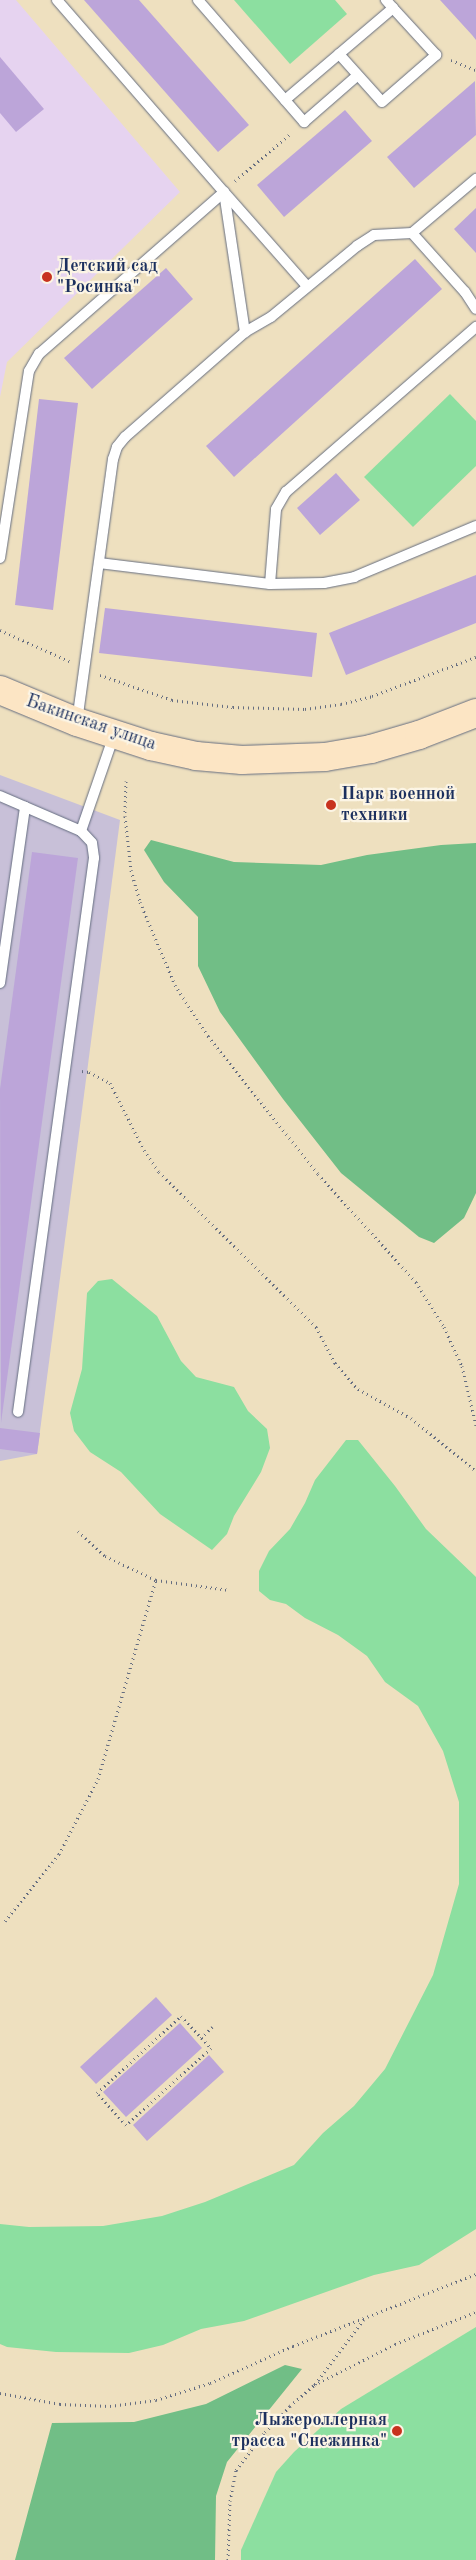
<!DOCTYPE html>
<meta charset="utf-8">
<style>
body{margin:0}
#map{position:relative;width:476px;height:2560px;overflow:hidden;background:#eee0bf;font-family:"Old Standard TT",serif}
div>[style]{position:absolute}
.built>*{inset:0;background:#e6d3f0}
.industrial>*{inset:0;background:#c8c0d8}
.green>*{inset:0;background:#8cdfa0}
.forest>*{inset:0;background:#71be86}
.building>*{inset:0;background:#bca5d9}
.path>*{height:3px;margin-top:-1.5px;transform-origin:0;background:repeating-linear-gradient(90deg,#656d80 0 1px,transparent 0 5px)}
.roads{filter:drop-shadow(0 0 1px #656d80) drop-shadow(0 0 1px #656d80)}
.lane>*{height:10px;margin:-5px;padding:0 5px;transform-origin:5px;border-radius:5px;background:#fff}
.secondary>*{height:28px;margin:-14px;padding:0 14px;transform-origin:14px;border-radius:14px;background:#fce5c4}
.dots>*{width:14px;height:14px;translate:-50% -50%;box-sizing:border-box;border:2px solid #fcf5e5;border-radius:50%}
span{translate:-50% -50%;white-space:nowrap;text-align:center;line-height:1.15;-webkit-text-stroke:4.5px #fcf5e5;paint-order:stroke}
.poi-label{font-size:18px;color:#1b2f5e;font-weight:700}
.left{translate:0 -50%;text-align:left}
.right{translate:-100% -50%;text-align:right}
.street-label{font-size:18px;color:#1b2f5e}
</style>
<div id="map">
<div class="built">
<div style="clip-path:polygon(0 0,16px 0,180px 192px,7px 362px,0 397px)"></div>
</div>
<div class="industrial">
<div style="clip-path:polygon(0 775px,120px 820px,37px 1454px,0 1461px)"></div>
</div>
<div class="green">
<div style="clip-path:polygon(234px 0,335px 0,347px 14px,290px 64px)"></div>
<div style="clip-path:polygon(450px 394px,476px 421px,476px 466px,413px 527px,364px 477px)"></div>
<div style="clip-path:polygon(112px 1279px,157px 1316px,181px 1361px,196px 1377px,234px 1387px,248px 1411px,267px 1429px,270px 1448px,261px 1472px,234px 1516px,227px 1534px,212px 1550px,160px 1514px,121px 1472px,90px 1452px,74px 1431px,70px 1413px,82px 1369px,87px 1293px,98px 1281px)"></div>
<div style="clip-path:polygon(346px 1440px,358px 1440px,395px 1486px,426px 1529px,476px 1577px,476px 2229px,419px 2265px,374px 2275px,244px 2321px,201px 2329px,163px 2345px,129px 2353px,56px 2352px,7px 2347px,0 2344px,0 2224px,29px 2227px,103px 2226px,162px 2216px,205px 2202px,294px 2165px,323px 2133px,354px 2106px,385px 2069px,433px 1975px,459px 1884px,459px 1802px,443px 1751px,418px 1706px,385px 1682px,367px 1656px,338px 1635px,305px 1618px,286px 1604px,270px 1600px,259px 1591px,259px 1571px,269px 1551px,290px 1529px,305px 1503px,315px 1480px)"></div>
<div style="clip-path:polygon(476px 2327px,476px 2560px,241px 2560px,241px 2550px,276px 2472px,294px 2452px,341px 2409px)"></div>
</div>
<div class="forest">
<div style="clip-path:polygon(151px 840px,234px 862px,321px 865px,367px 855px,441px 845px,476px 843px,476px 1193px,464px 1218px,434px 1243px,419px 1237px,341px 1173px,283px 1099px,220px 1012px,198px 966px,198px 917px,164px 882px,144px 850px)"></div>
<div style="clip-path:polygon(285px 2365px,302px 2369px,227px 2462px,216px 2496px,215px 2560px,15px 2560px,52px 2423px,134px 2422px,206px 2404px)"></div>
</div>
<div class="building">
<div style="clip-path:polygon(84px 0,139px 0,249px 125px,218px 152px)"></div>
<div style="clip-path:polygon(440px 0,476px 0,476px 40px,472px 35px)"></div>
<div style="clip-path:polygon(0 57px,44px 109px,16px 132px,0 113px)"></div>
<div style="clip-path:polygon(475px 81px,476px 135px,414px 188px,387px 157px)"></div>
<div style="clip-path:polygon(345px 110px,372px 141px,284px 217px,257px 185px)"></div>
<div style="clip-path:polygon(476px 208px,476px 253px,454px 229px)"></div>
<div style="clip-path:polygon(415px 259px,442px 289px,234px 477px,206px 446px)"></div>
<div style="clip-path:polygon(166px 268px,193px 299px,92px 389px,64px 358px)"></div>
<div style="clip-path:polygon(39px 399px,78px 403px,53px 610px,15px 605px)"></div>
<div style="clip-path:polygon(336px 473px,360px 500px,320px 535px,297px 508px)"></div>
<div style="clip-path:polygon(476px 575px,476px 623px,346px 675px,329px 633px)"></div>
<div style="clip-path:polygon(105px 608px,317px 633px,312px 677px,99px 653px)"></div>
<div style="clip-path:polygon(32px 852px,78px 858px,1px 1423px,0 1089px)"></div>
<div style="clip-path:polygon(0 1428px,40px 1433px,37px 1454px,0 1449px)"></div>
<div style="clip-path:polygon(156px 1997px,172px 2015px,96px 2084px,80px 2067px)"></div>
<div style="clip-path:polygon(180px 2023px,202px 2048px,126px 2117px,103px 2092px)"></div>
<div style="clip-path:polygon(209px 2055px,224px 2072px,147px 2141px,133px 2125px)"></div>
</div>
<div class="path">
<div style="left:451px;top:60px;width:27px;rotate:22deg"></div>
<div style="left:235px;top:181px;width:74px;rotate:-40.6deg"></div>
<div style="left:0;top:630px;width:76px;rotate:24.2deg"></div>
<div style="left:100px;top:675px;width:76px;rotate:19.1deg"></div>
<div style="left:172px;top:700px;width:61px;rotate:6.5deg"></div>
<div style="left:233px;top:707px;width:72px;rotate:1.6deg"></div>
<div style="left:305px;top:709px;width:36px;rotate:-8deg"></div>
<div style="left:341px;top:704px;width:32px;rotate:-14deg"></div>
<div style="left:372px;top:696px;width:111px;rotate:-20.6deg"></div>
<div style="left:126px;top:781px;width:35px;rotate:92deg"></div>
<div style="left:125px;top:816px;width:54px;rotate:83.7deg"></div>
<div style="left:131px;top:870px;width:33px;rotate:74deg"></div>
<div style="left:140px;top:902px;width:90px;rotate:67.1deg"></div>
<div style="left:175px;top:985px;width:61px;rotate:57.1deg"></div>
<div style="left:208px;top:1036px;width:176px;rotate:51.4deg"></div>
<div style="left:318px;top:1174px;width:146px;rotate:47.8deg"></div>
<div style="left:416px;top:1282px;width:53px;rotate:58.1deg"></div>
<div style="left:444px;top:1327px;width:43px;rotate:65.2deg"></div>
<div style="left:462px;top:1366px;width:61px;rotate:76.7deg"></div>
<div style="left:82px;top:1071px;width:7px;rotate:8deg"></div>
<div style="left:89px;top:1072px;width:24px;rotate:28deg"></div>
<div style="left:110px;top:1083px;width:75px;rotate:63.1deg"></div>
<div style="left:144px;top:1150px;width:27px;rotate:56deg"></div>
<div style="left:159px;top:1172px;width:221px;rotate:44.6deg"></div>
<div style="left:316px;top:1327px;width:41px;rotate:62.2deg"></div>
<div style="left:335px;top:1363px;width:35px;rotate:49deg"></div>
<div style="left:358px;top:1389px;width:60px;rotate:28.7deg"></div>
<div style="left:411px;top:1418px;width:84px;rotate:39.2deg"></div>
<div style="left:78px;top:1531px;width:37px;rotate:43deg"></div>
<div style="left:105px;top:1556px;width:56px;rotate:25.2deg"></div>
<div style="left:156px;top:1580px;width:74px;rotate:7.8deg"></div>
<div style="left:5px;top:1921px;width:86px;rotate:-51.1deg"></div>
<div style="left:59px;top:1854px;width:85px;rotate:-62.5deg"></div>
<div style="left:98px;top:1779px;width:207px;rotate:-73.8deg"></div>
<div style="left:181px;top:2016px;width:44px;rotate:46.8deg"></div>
<div style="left:211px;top:2048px;width:115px;rotate:137.8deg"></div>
<div style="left:126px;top:2125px;width:43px;rotate:-132.2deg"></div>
<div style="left:97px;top:2093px;width:114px;rotate:-42.5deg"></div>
<div style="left:201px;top:2038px;width:16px;rotate:-45deg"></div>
<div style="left:315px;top:2384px;width:81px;rotate:-53deg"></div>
<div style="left:0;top:2393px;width:61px;rotate:10.4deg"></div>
<div style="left:60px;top:2404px;width:50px;rotate:2.3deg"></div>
<div style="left:110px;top:2406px;width:46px;rotate:-7.4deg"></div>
<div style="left:156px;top:2400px;width:57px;rotate:-17.5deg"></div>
<div style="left:210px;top:2383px;width:91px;rotate:-24deg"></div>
<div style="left:293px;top:2346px;width:197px;rotate:-21.5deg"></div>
<div style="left:228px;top:2560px;width:59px;rotate:-88.1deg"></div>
<div style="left:230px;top:2501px;width:32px;rotate:-79deg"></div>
<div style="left:236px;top:2470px;width:48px;rotate:-52.7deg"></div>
<div style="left:265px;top:2432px;width:36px;rotate:-46deg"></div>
<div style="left:290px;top:2406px;width:32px;rotate:-41deg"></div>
<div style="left:314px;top:2385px;width:91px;rotate:-26.8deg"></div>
<div style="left:395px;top:2344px;width:87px;rotate:-21.6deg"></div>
</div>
<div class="roads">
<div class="lane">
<div style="left:57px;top:0;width:254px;rotate:49deg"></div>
<div style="left:224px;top:192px;width:142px;rotate:81.5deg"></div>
<div style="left:245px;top:332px;width:159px;rotate:138.8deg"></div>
<div style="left:125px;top:437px;width:13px;rotate:129deg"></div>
<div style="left:117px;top:447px;width:13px;rotate:108deg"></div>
<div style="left:113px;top:459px;width:264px;rotate:97.8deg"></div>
<div style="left:198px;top:0;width:162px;rotate:49deg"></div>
<div style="left:304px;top:122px;width:70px;rotate:-41deg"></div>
<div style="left:339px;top:54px;width:64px;rotate:48.1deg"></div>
<div style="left:382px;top:102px;width:72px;rotate:-41deg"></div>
<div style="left:436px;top:55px;width:64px;rotate:-132.5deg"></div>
<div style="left:285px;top:100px;width:142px;rotate:-40.4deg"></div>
<div style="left:393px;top:8px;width:11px;rotate:-131deg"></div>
<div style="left:412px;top:233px;width:79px;rotate:48.1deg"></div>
<div style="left:465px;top:292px;width:20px;rotate:57deg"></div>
<div style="left:245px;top:332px;width:30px;rotate:-30deg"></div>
<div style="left:271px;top:317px;width:112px;rotate:-39.5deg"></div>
<div style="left:357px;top:246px;width:20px;rotate:-33deg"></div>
<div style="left:374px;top:235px;width:38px;rotate:-3deg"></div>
<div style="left:412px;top:233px;width:84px;rotate:-40.2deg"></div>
<div style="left:0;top:558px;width:189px;rotate:-81.2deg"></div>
<div style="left:29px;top:371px;width:20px;rotate:-60deg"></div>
<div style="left:39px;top:354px;width:246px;rotate:-41.2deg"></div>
<div style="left:224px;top:192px;width:125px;rotate:48.6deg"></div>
<div style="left:99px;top:563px;width:172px;rotate:7deg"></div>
<div style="left:270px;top:584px;width:54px;rotate:-1.1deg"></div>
<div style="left:324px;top:583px;width:31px;rotate:-11deg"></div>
<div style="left:354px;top:577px;width:132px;rotate:-22.7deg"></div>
<div style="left:270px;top:584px;width:75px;rotate:-85.4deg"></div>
<div style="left:276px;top:509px;width:20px;rotate:-60deg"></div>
<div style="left:286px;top:492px;width:252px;rotate:-41deg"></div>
<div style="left:0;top:796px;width:88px;rotate:23.4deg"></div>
<div style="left:81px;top:831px;width:16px;rotate:47deg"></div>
<div style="left:92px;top:843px;width:15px;rotate:82deg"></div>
<div style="left:94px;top:858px;width:559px;rotate:97.81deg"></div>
<div style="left:81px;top:831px;width:102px;rotate:-71deg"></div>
<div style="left:0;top:983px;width:178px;rotate:-81.9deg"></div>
</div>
<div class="secondary">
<div style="left:0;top:690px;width:83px;rotate:22.6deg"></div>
<div style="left:77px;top:722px;width:78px;rotate:18deg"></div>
<div style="left:151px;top:746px;width:46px;rotate:12.5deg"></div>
<div style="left:196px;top:756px;width:46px;rotate:5deg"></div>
<div style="left:242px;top:760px;width:83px;rotate:-2.1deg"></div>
<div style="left:325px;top:757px;width:47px;rotate:-9.9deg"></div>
<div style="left:371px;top:749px;width:50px;rotate:-16.3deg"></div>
<div style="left:419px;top:735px;width:61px;rotate:-21.1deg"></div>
</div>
</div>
<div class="dots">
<div style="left:47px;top:277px;background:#c8321e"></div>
<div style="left:331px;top:805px;background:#c8321e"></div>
<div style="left:397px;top:2431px;background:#c8321e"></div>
</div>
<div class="poi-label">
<span class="left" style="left:57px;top:277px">Детский сад<br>"Росинка"</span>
<span class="left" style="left:341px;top:805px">Парк военной<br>техники</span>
<span class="right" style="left:387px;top:2431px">Лыжероллерная<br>трасса "Снежинка"</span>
</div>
<div class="street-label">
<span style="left:91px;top:723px;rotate:19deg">Бакинская улица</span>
</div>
</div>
